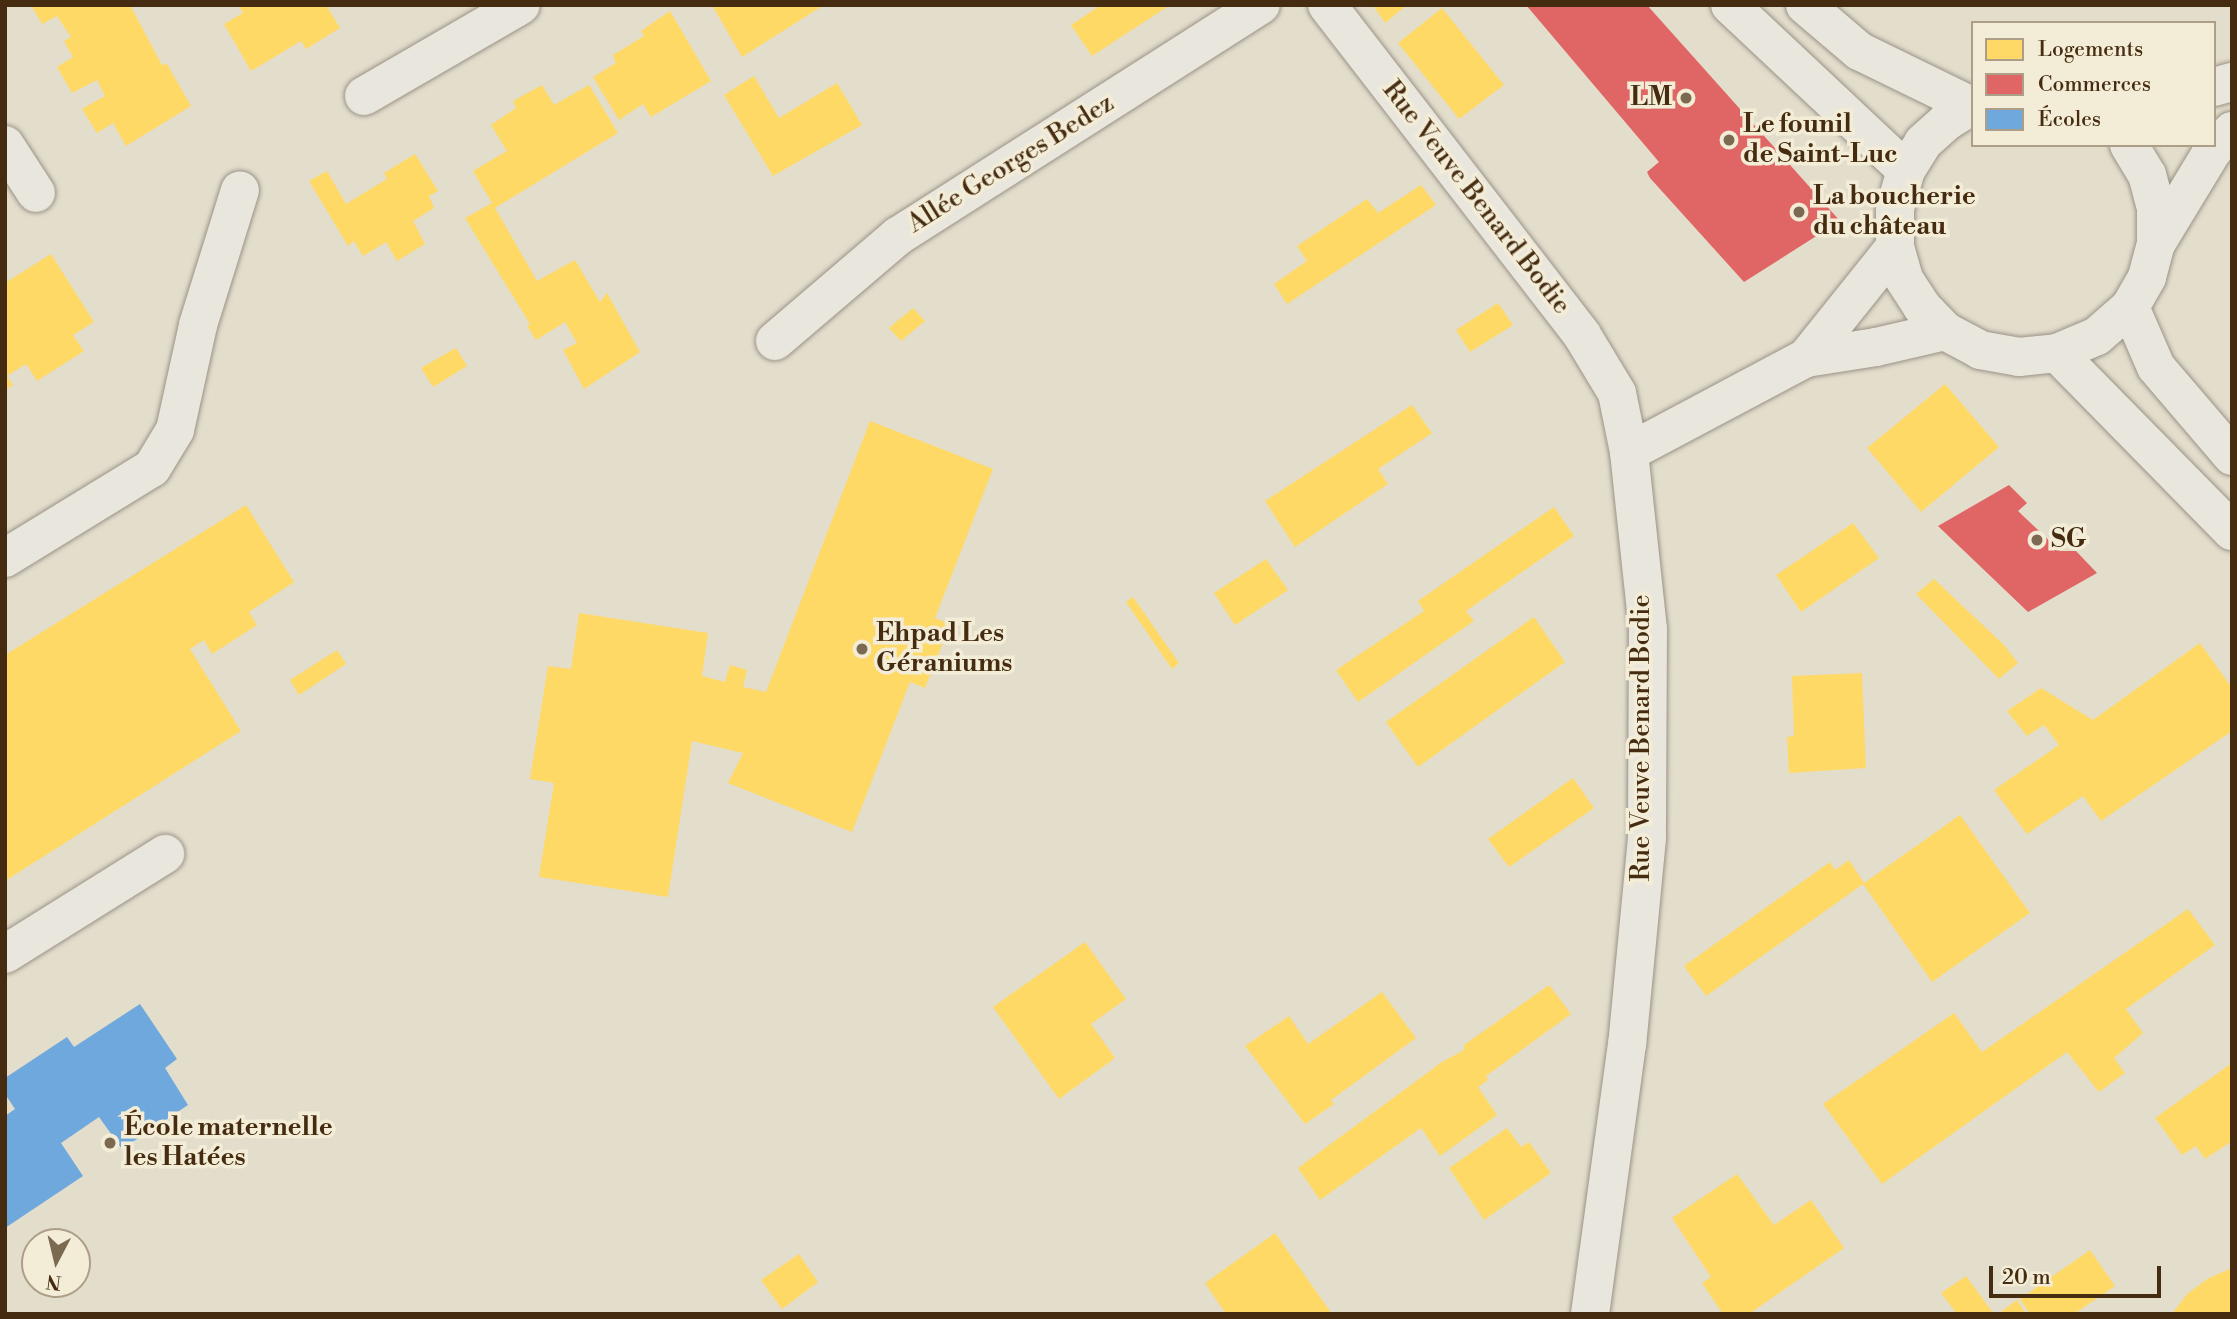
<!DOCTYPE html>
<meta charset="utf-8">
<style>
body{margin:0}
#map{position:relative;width:2237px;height:1319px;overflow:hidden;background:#e3ddcc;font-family:"Libre Bodoni",serif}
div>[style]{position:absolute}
.homes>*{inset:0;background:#ffd966}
.shops>*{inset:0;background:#e06666}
.schools>*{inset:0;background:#6fa8dc}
.roads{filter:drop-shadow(0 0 2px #9a9386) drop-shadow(0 0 2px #9a9386)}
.street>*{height:38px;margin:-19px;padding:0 19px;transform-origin:19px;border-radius:19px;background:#e9e6dd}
.secondary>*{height:38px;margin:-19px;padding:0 19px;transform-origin:19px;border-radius:19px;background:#e9e6dd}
.dots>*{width:19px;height:19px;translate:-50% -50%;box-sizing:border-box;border:4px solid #f3ecd7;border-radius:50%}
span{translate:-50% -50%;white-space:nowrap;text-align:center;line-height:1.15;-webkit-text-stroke:7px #f3ecd7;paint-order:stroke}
.poi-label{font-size:26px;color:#452b10;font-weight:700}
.right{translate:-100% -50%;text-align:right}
.left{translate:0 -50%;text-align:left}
.street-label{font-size:26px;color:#452b10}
.frame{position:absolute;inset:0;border:7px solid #452b10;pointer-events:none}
.legend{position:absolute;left:1971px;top:21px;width:245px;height:126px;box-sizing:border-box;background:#f3ecd7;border:2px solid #ad9f87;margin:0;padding:9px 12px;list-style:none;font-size:21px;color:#452b10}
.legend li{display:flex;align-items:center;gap:14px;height:35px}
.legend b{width:35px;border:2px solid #ad9f87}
.north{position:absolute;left:21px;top:1228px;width:70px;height:70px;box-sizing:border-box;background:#f3ecd7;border:2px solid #ad9f87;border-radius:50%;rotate:187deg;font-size:19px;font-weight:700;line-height:28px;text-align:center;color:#452b10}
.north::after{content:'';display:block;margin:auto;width:24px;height:32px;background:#7c6952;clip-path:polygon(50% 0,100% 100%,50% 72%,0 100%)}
.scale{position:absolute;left:1989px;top:1266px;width:172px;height:32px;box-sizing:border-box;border:4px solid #452b10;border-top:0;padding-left:9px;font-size:21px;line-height:24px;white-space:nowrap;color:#452b10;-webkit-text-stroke:5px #f3ecd7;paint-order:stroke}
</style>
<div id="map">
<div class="homes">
<div style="clip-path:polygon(31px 5px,130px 5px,162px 65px,167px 64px,191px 106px,126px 146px,113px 123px,97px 133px,82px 109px,105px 96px,97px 80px,72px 93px,57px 67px,73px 57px,64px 41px,71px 37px,57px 16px,42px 24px)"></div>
<div style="clip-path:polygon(238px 5px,326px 5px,340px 28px,306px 49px,301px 41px,251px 71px,224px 24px,243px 13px)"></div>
<div style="clip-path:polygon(712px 5px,824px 5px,742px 57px)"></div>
<div style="clip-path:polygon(1101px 5px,1170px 5px,1092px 56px,1071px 25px)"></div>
<div style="clip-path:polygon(1373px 5px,1407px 5px,1385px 23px)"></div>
<div style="clip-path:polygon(1442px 8px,1504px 85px,1459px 119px,1398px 43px)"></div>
<div style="clip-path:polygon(670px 11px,711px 81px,651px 117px,643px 104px,619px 120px,593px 77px,616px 63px,613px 55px,644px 36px,641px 31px)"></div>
<div style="clip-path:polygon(754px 76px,779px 118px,837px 83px,862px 125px,773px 176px,724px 95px)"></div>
<div style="clip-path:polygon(542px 85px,554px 105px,589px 85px,618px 133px,495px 208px,537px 281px,575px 260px,600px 302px,607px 293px,640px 352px,584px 389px,563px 350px,577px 343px,565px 322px,536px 340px,527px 326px,530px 324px,465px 218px,492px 203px,473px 171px,507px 151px,491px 125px,516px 108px,513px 101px)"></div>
<div style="clip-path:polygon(415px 154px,438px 191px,429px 196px,434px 208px,413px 221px,425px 244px,397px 261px,386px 242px,363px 256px,354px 241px,348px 246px,309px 181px,327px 171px,346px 204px,387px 179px,384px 173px)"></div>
<div style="clip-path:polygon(1421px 185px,1436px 205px,1287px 304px,1274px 284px,1307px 261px,1297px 246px,1367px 199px,1378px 213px)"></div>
<div style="clip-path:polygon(51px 254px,94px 322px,73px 335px,84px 351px,37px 381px,26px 364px,7px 376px,13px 385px,5px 390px,5px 283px)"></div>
<div style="clip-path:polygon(1498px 303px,1513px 325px,1470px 352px,1456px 330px)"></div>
<div style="clip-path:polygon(913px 308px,925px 321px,901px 341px,889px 328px)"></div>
<div style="clip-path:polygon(456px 348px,467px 366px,433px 387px,421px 368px)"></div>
<div style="clip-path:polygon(1945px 384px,1999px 447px,1921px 512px,1867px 448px)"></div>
<div style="clip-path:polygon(1412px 405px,1432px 433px,1378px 469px,1388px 484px,1295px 547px,1265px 501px)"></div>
<div style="clip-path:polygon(870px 421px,993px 469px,935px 618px,950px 624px,925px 688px,910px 682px,852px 832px,728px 783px,743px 753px,692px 741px,668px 897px,539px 877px,554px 783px,530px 779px,548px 666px,571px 669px,579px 613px,708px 633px,702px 676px,725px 682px,730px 665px,747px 670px,743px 687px,766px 692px)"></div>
<div style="clip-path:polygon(246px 505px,294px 582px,249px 612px,257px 625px,212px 654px,204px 640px,190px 649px,241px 731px,5px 881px,5px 655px)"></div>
<div style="clip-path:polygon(1554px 507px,1574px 536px,1466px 611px,1474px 621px,1358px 702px,1336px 670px,1424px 611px,1418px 601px)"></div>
<div style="clip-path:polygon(1853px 523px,1879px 558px,1801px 612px,1776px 575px)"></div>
<div style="clip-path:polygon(1266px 559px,1288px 590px,1235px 625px,1214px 593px)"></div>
<div style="clip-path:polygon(1934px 579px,2004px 645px,2018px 663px,1999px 679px,1916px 594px)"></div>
<div style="clip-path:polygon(1133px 597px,1179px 663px,1172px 669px,1126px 602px)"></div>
<div style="clip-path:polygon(1534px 617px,1565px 662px,1418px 767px,1386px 722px)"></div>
<div style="clip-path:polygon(2200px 643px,2232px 688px,2232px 731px,2101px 821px,2083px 796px,2027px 834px,1994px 790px,2059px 745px,2044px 725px,2027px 736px,2007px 711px,2041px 688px,2093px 720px)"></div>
<div style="clip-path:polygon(337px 650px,346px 664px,299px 695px,290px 680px)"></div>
<div style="clip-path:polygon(1862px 673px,1866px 768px,1789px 773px,1787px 737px,1794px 736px,1792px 676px)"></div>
<div style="clip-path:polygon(1573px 778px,1594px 808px,1509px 867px,1488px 839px)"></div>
<div style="clip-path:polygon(1960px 815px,2030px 913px,1932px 982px,1863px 884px,1706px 996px,1684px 966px,1830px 862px,1835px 870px,1849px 860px,1864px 883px)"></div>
<div style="clip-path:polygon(2188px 909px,2215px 945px,2126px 1009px,2143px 1033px,2114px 1058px,2125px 1073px,2099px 1092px,2067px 1052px,1882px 1184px,1823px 1104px,1954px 1013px,1982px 1052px)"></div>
<div style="clip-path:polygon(1085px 942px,1126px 999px,1091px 1024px,1115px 1058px,1059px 1099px,993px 1007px)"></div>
<div style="clip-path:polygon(1549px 985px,1571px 1014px,1486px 1076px,1488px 1080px,1478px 1087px,1497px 1115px,1440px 1156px,1421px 1128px,1320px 1200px,1298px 1168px,1442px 1062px,1464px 1050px,1464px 1045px)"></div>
<div style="clip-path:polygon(1382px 992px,1416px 1038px,1331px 1100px,1334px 1104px,1305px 1124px,1245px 1046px,1289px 1016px,1308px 1044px)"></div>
<div style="clip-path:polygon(2232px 1063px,2232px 1141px,2205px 1159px,2196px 1146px,2182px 1155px,2155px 1118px)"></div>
<div style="clip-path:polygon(1507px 1128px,1521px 1147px,1529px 1142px,1551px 1173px,1484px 1220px,1449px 1168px)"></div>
<div style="clip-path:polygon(1737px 1174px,1774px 1225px,1811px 1200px,1844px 1248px,1749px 1314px,1723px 1314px,1702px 1283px,1711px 1277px,1672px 1218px)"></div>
<div style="clip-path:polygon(1275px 1233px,1332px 1314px,1226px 1314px,1205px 1283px)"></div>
<div style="clip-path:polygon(2090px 1250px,2115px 1286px,2074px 1314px,2030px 1314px,2020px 1299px)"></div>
<div style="clip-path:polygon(799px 1254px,818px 1282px,782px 1309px,761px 1280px)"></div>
<div style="clip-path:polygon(2232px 1268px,2232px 1314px,2172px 1314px,2187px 1294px,2209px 1278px)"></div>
<div style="clip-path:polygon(1966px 1276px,1993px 1313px,1957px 1314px,1941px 1293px)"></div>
<div style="clip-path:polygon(2017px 1300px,2026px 1314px,1998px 1314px)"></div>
</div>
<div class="shops">
<div style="clip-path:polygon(1526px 5px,1647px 5px,1840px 221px,1744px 282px,1650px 178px,1647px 172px,1659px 162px)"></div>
<div style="clip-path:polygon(2009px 485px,2027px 503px,2018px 511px,2060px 551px,2076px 551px,2097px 573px,2028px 612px,1938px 526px)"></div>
</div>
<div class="schools">
<div style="clip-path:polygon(140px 1004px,177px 1059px,165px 1068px,188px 1105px,122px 1149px,99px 1117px,61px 1143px,83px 1176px,5px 1228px,5px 1116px,15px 1109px,5px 1094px,5px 1078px,67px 1037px,74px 1047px)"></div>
</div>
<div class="roads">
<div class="street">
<div style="left:1327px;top:5px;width:417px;rotate:52.3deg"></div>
<div style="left:1582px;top:335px;width:68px;rotate:58.9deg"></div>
<div style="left:1617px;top:393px;width:60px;rotate:78.5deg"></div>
<div style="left:1629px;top:452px;width:178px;rotate:83.9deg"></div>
<div style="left:1648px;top:629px;width:209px;rotate:90.3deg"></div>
<div style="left:1647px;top:838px;width:207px;rotate:95.5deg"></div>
<div style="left:1627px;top:1044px;width:273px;rotate:97.8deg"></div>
<div style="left:2214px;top:87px;width:19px;rotate:-16deg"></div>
<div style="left:364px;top:96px;width:181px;rotate:-30.1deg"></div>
<div style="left:5px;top:145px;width:57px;rotate:57.1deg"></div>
<div style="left:2156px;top:244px;width:110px;rotate:-58.8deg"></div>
<div style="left:2213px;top:150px;width:27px;rotate:-45deg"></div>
<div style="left:775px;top:341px;width:162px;rotate:-40.5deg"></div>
<div style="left:898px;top:236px;width:430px;rotate:-32.5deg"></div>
<div style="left:1806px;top:358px;width:142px;rotate:-51.3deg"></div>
<div style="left:1629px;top:452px;width:200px;rotate:-28deg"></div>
<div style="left:1806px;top:358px;width:71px;rotate:-8.9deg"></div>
<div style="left:1876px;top:347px;width:71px;rotate:-13.1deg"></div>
<div style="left:5px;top:558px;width:172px;rotate:-31.5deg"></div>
<div style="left:152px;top:468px;width:44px;rotate:-58.8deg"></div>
<div style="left:175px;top:430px;width:107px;rotate:-77.6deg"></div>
<div style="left:198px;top:325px;width:141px;rotate:-72.7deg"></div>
<div style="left:5px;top:954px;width:189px;rotate:-32deg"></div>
</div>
<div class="secondary">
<div style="left:1730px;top:5px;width:241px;rotate:43.2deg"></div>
<div style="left:1805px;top:5px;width:71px;rotate:40.4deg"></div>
<div style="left:1859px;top:51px;width:126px;rotate:26deg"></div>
<div style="left:1973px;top:105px;width:32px;rotate:148deg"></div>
<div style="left:1946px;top:122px;width:31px;rotate:138deg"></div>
<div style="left:1923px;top:143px;width:32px;rotate:122deg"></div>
<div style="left:1906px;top:170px;width:40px;rotate:106deg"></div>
<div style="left:1895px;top:208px;width:39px;rotate:90deg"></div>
<div style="left:1895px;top:247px;width:33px;rotate:74deg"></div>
<div style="left:1904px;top:279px;width:33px;rotate:57deg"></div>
<div style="left:1922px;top:307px;width:33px;rotate:46deg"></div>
<div style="left:1945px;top:331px;width:40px;rotate:28deg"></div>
<div style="left:1980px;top:350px;width:40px;rotate:10deg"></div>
<div style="left:2019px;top:357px;width:38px;rotate:-6deg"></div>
<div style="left:2057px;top:353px;width:43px;rotate:-23deg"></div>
<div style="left:2097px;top:336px;width:44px;rotate:-41.3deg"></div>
<div style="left:2130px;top:307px;width:34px;rotate:-60deg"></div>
<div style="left:2147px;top:277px;width:34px;rotate:-75deg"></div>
<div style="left:2156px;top:244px;width:36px;rotate:-90deg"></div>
<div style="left:2156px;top:208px;width:34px;rotate:-105deg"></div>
<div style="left:2147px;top:175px;width:35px;rotate:-121deg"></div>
<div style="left:2130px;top:307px;width:65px;rotate:66.6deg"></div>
<div style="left:2156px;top:367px;width:117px;rotate:49.5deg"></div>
<div style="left:2057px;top:353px;width:250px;rotate:45.5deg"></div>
</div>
</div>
<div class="dots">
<div style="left:1686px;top:98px;background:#7c6952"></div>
<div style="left:1729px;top:140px;background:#7c6952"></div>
<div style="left:1799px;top:212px;background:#7c6952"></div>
<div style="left:2037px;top:540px;background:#7c6952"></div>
<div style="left:862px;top:649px;background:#7c6952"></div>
<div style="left:110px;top:1143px;background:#7c6952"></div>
</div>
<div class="poi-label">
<span class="right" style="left:1672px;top:98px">LM</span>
<span class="left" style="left:1743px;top:140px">Le founil<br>de Saint-Luc</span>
<span class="left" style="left:1813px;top:212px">La boucherie<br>du château</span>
<span class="left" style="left:2051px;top:540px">SG</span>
<span class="left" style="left:876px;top:649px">Ehpad Les<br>Géraniums</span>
<span class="left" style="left:124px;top:1143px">École maternelle<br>les Hatées</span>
</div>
<div class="street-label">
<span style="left:1011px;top:164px;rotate:-32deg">Allée Georges Bedez</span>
<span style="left:1476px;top:198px;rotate:52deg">Rue Veuve Benard Bodie</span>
<span style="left:1642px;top:738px;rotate:-90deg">Rue Veuve Benard Bodie</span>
</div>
<div class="frame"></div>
<ul class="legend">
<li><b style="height:19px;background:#ffd966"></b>Logements</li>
<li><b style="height:19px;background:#e06666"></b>Commerces</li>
<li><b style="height:19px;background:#6fa8dc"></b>Écoles</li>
</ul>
<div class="north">N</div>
<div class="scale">20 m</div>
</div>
